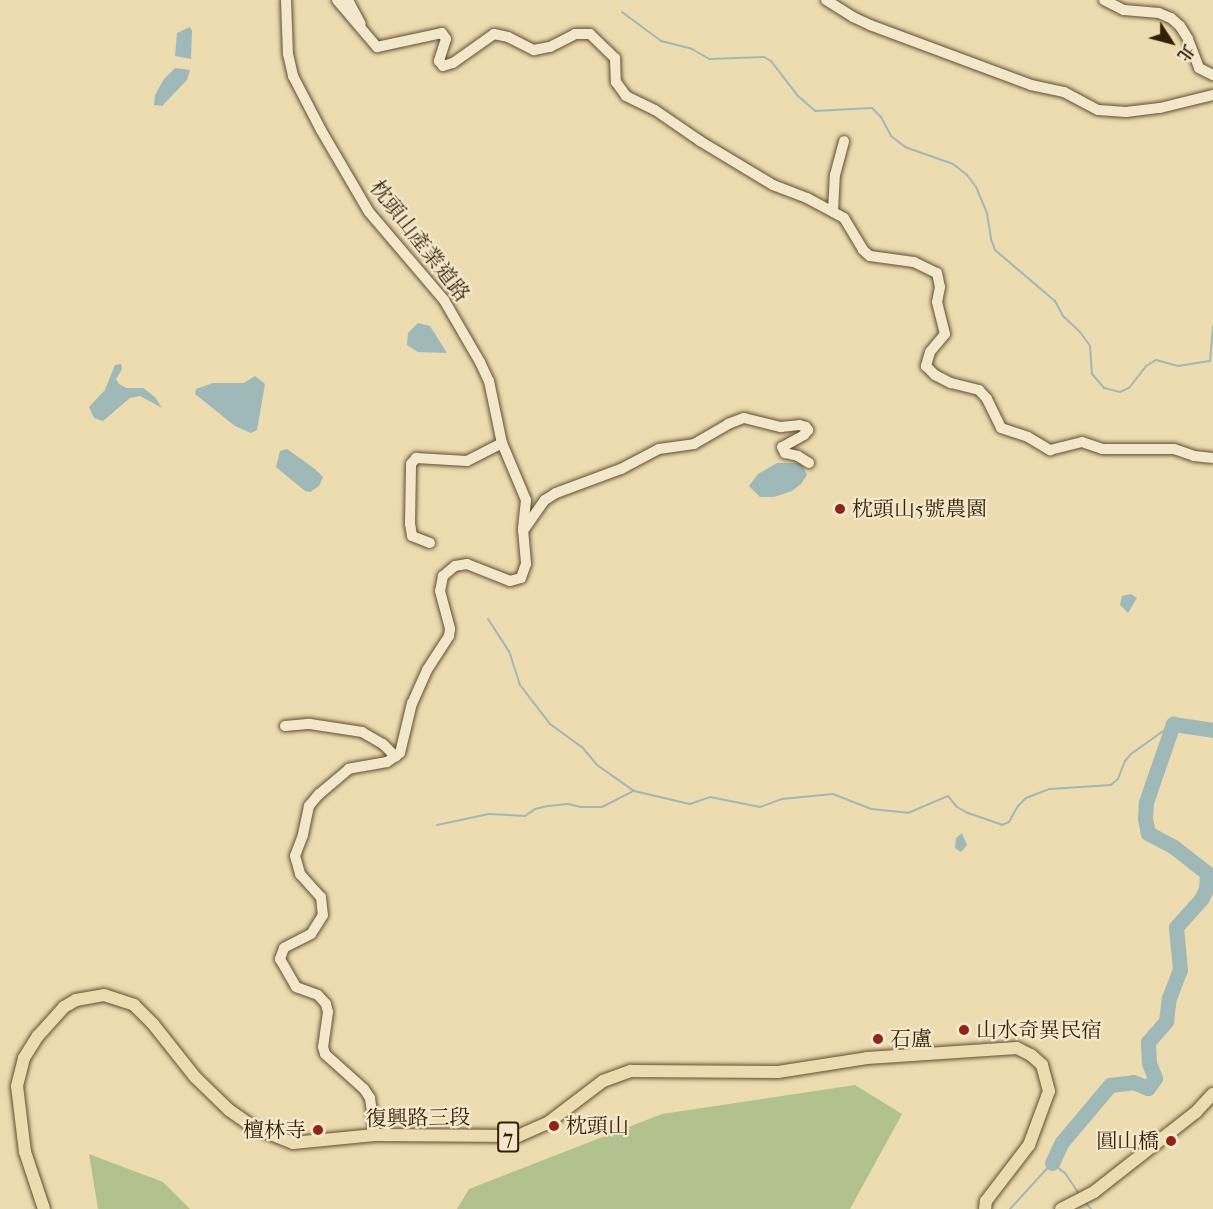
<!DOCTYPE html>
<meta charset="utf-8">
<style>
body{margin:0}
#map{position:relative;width:1213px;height:1209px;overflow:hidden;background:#ecdcb0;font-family:"IM FELL French Canon","Noto Serif TC",serif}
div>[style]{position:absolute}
.green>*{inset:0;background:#b2c28f}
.water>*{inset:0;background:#9fb8b8}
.stream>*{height:2px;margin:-1px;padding:0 1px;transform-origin:1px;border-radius:1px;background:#9fb8b8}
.river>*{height:15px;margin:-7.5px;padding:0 7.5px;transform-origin:7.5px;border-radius:7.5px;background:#9fb8b8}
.roads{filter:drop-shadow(0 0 2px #634e30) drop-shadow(0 0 2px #634e30)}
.minor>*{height:10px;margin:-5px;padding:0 5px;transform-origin:5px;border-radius:5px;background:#f3e8cc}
.major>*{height:12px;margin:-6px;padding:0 6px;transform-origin:6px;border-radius:6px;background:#ecdcb0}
.dots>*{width:16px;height:16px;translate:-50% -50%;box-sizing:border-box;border:3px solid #f3e8cc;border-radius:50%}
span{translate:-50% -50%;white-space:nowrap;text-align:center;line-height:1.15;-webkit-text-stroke:4.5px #f3e8cc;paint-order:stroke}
.shield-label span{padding:2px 4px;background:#f3e8cc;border:2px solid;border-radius:4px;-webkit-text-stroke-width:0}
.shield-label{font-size:20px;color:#351e06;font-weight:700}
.street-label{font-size:21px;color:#351e06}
.poi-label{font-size:21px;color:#351e06}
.left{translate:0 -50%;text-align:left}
.right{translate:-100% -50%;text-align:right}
.north{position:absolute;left:1141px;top:12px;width:60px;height:60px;-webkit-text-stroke:4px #f3e8cc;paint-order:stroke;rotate:126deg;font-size:16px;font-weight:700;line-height:24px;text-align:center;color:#351e06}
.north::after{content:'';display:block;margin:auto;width:21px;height:27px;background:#351e06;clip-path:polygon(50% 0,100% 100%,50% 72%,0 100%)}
</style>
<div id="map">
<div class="green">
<div style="clip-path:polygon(855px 1085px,902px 1114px,850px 1209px,457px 1209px,469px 1189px,662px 1114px)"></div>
<div style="clip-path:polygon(89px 1154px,163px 1182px,190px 1209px,98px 1209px)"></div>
</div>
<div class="water">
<div style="clip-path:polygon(190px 27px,192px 31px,191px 59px,175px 56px,177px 33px)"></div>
<div style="clip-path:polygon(175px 68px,190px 70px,187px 80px,162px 106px,154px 105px,155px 95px,164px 79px)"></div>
<div style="clip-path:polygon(418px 323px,430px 326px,447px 353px,418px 352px,407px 345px,408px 333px)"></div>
<div style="clip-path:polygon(121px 364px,122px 369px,116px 379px,119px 384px,126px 388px,143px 388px,155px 397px,162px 408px,140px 396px,130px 398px,103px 421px,94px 418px,89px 407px,105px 390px,115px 365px)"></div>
<div style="clip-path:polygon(255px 376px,265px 384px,257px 430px,251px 433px,235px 426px,195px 394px,196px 389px,213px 383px,244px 383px)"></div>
<div style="clip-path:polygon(287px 449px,315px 469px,323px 477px,319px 486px,310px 492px,305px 491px,276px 467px,280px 451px)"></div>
<div style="clip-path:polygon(777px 463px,801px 463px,807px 475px,801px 484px,792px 491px,774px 497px,760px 497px,749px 486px,758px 474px)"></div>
<div style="clip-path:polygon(1131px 594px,1137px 598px,1128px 613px,1120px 605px,1122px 596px)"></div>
<div style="clip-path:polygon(962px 833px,967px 845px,961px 852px,955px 848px,956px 838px)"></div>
</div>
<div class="stream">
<div style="left:622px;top:12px;width:49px;rotate:36.6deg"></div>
<div style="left:661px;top:41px;width:32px;rotate:14deg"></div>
<div style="left:692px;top:49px;width:20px;rotate:30deg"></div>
<div style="left:709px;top:59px;width:55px;rotate:-2.1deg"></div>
<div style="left:764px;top:57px;width:8px;rotate:30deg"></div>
<div style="left:771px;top:61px;width:44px;rotate:52.4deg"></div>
<div style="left:798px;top:96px;width:23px;rotate:41deg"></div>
<div style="left:815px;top:111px;width:57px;rotate:-3deg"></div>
<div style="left:872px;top:108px;width:13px;rotate:45deg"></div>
<div style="left:881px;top:117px;width:21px;rotate:62deg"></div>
<div style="left:891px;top:136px;width:18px;rotate:38deg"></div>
<div style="left:905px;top:147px;width:51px;rotate:19.5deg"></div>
<div style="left:953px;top:164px;width:18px;rotate:38deg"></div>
<div style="left:967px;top:175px;width:15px;rotate:53deg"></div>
<div style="left:976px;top:187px;width:28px;rotate:67deg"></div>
<div style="left:987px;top:213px;width:26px;rotate:81deg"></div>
<div style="left:991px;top:239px;width:12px;rotate:70deg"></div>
<div style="left:995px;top:250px;width:79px;rotate:40.4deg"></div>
<div style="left:1055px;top:301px;width:17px;rotate:62deg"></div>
<div style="left:1063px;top:316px;width:23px;rotate:43deg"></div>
<div style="left:1080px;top:332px;width:17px;rotate:54deg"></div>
<div style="left:1090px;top:346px;width:28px;rotate:86deg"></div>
<div style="left:1092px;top:374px;width:18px;rotate:49deg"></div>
<div style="left:1104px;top:388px;width:16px;rotate:14deg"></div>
<div style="left:1120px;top:392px;width:10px;rotate:-24deg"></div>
<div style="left:1129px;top:388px;width:28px;rotate:-52deg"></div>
<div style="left:1146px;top:366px;width:12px;rotate:-31deg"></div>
<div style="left:1156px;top:360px;width:23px;rotate:15deg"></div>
<div style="left:1178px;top:366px;width:32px;rotate:-9deg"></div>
<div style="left:1210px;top:361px;width:35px;rotate:-85deg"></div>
<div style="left:488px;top:619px;width:38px;rotate:57deg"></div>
<div style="left:509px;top:651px;width:36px;rotate:72deg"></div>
<div style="left:520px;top:685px;width:49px;rotate:52.4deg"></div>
<div style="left:550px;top:724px;width:39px;rotate:36deg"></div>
<div style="left:582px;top:747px;width:23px;rotate:50deg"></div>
<div style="left:597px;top:765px;width:45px;rotate:35.1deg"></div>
<div style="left:634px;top:791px;width:57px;rotate:13.1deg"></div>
<div style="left:690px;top:804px;width:21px;rotate:-19deg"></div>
<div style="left:710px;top:797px;width:51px;rotate:11.3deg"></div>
<div style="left:760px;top:807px;width:23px;rotate:-20deg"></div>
<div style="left:782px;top:799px;width:51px;rotate:-5.6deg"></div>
<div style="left:833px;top:794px;width:41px;rotate:21.5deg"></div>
<div style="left:871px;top:809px;width:37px;rotate:6deg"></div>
<div style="left:908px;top:813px;width:43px;rotate:-23deg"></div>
<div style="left:948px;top:796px;width:14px;rotate:51deg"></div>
<div style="left:957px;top:807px;width:13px;rotate:29deg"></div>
<div style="left:968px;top:813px;width:36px;rotate:19deg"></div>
<div style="left:1002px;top:825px;width:8px;rotate:-23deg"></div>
<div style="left:1009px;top:822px;width:18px;rotate:-61deg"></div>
<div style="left:1018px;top:806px;width:11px;rotate:-45deg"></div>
<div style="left:1026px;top:798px;width:26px;rotate:-21deg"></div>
<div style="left:1050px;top:789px;width:61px;rotate:-3.8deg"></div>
<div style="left:1111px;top:785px;width:9px;rotate:-41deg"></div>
<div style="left:1118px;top:779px;width:19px;rotate:-69deg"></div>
<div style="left:1125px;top:761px;width:9px;rotate:-49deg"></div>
<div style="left:1131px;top:754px;width:52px;rotate:-35.5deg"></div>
<div style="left:437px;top:825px;width:53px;rotate:-11.9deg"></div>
<div style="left:489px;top:814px;width:36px;rotate:3deg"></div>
<div style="left:525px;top:816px;width:12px;rotate:-35deg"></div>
<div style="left:535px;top:809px;width:13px;rotate:-13deg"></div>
<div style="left:548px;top:806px;width:20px;rotate:-6deg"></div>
<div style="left:568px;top:804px;width:13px;rotate:13deg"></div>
<div style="left:581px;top:807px;width:21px"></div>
<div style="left:602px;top:807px;width:36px;rotate:-27deg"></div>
<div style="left:1085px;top:1202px;width:9px;rotate:49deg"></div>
<div style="left:1010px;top:1209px;width:62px;rotate:-47.6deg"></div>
<div style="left:1052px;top:1163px;width:16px;rotate:38deg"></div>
<div style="left:1065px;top:1173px;width:27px;rotate:56deg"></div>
</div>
<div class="river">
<div style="left:1052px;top:1163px;width:23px;rotate:-65deg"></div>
<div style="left:1062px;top:1142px;width:75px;rotate:-49.9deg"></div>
<div style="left:1110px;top:1085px;width:23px;rotate:-7deg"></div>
<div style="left:1133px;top:1082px;width:16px;rotate:22deg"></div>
<div style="left:1148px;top:1088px;width:12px;rotate:-55deg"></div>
<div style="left:1155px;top:1078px;width:16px;rotate:-112deg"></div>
<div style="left:1149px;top:1063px;width:21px;rotate:-93deg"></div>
<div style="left:1148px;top:1042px;width:28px;rotate:-49deg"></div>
<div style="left:1166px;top:1021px;width:23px;rotate:-83deg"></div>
<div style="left:1169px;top:998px;width:30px;rotate:-69deg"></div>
<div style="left:1180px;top:970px;width:43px;rotate:-95.3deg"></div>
<div style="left:1176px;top:927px;width:38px;rotate:-48deg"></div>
<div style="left:1201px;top:899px;width:11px;rotate:-63deg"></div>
<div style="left:1206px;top:889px;width:16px;rotate:-86deg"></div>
<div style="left:1207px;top:873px;width:42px;rotate:-141.8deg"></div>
<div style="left:1174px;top:847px;width:30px;rotate:-152deg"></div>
<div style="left:1148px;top:833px;width:14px;rotate:-102deg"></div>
<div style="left:1145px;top:819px;width:17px;rotate:-87deg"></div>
<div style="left:1146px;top:802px;width:83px;rotate:-70.9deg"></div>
<div style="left:1173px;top:724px;width:40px;rotate:8.5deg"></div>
</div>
<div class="roads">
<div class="minor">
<div style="left:286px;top:0;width:54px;rotate:87.9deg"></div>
<div style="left:288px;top:54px;width:23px;rotate:77deg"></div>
<div style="left:293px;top:76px;width:61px;rotate:62.6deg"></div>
<div style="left:321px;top:130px;width:95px;rotate:59.7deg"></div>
<div style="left:369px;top:212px;width:116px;rotate:49.6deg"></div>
<div style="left:444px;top:300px;width:72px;rotate:59.9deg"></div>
<div style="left:480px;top:362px;width:21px;rotate:65deg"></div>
<div style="left:489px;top:381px;width:63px;rotate:78.2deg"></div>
<div style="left:502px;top:443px;width:62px;rotate:67.2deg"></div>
<div style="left:526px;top:500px;width:29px;rotate:96deg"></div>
<div style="left:523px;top:529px;width:35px;rotate:85deg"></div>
<div style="left:526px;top:564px;width:15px;rotate:110deg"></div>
<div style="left:521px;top:578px;width:11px;rotate:165deg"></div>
<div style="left:510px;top:581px;width:46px;rotate:-158.4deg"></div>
<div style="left:467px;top:564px;width:12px;rotate:171deg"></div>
<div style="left:455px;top:566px;width:16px;rotate:140deg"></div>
<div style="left:443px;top:576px;width:15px;rotate:101deg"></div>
<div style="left:440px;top:591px;width:39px;rotate:75deg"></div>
<div style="left:450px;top:629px;width:7px;rotate:98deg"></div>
<div style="left:449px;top:636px;width:40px;rotate:122.9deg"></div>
<div style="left:427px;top:670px;width:36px;rotate:114deg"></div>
<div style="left:412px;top:703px;width:51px;rotate:103.5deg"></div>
<div style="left:400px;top:753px;width:16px;rotate:145deg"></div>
<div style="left:387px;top:762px;width:39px;rotate:170deg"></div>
<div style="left:349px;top:769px;width:39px;rotate:140deg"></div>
<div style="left:319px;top:794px;width:16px;rotate:130deg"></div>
<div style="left:309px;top:806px;width:30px;rotate:102deg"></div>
<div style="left:303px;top:835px;width:22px;rotate:111deg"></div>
<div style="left:295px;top:856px;width:19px;rotate:74deg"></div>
<div style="left:300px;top:874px;width:31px;rotate:48deg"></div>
<div style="left:321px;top:897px;width:18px;rotate:84deg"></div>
<div style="left:323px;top:915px;width:22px;rotate:122deg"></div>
<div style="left:311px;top:934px;width:30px;rotate:153deg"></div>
<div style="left:284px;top:948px;width:12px;rotate:110deg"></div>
<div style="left:280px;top:959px;width:32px;rotate:60deg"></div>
<div style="left:296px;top:987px;width:23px;rotate:20deg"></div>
<div style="left:318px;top:995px;width:12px;rotate:48deg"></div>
<div style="left:326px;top:1004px;width:8px;rotate:76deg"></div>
<div style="left:328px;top:1012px;width:35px;rotate:98deg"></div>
<div style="left:323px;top:1047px;width:7px;rotate:74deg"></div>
<div style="left:325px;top:1054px;width:52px;rotate:41.9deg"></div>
<div style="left:364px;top:1089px;width:11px;rotate:56deg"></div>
<div style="left:370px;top:1098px;width:37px;rotate:82deg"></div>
<div style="left:337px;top:0;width:62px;rotate:49.6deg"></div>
<div style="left:377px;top:47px;width:66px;rotate:-12.2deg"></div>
<div style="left:442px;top:33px;width:7px;rotate:56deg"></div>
<div style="left:446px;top:39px;width:23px;rotate:108deg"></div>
<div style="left:439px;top:61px;width:6px;rotate:51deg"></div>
<div style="left:443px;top:66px;width:10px;rotate:-17deg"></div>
<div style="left:453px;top:63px;width:50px;rotate:-35.3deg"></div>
<div style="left:494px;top:34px;width:14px;rotate:12deg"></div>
<div style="left:508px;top:37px;width:29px;rotate:27deg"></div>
<div style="left:534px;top:50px;width:16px;rotate:-11deg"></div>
<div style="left:550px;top:47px;width:28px;rotate:-27deg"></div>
<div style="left:575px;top:34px;width:15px"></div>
<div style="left:590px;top:34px;width:35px;rotate:44deg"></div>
<div style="left:615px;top:58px;width:24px;rotate:88deg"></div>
<div style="left:616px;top:82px;width:17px;rotate:54deg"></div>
<div style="left:626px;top:96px;width:32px;rotate:26deg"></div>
<div style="left:655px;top:110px;width:55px;rotate:34.6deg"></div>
<div style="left:700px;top:141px;width:85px;rotate:31.1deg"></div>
<div style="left:773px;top:185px;width:36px;rotate:21deg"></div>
<div style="left:807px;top:198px;width:42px;rotate:28.4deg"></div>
<div style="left:844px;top:218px;width:37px;rotate:59deg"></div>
<div style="left:863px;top:250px;width:9px;rotate:41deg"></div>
<div style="left:870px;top:256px;width:44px;rotate:7.8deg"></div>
<div style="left:914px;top:262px;width:25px;rotate:26deg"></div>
<div style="left:937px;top:273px;width:14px;rotate:78deg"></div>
<div style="left:940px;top:287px;width:15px;rotate:101deg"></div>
<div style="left:937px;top:302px;width:33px;rotate:76deg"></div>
<div style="left:945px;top:334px;width:23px;rotate:130deg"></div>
<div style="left:930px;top:352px;width:15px;rotate:106deg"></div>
<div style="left:926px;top:366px;width:13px;rotate:45deg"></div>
<div style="left:935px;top:375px;width:18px;rotate:27deg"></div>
<div style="left:951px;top:383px;width:29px;rotate:14deg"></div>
<div style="left:979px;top:390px;width:12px;rotate:48deg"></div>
<div style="left:987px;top:399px;width:32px;rotate:64deg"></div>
<div style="left:1001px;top:428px;width:28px;rotate:18deg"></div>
<div style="left:1028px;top:437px;width:26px;rotate:31deg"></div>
<div style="left:1050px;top:450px;width:33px;rotate:-14deg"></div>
<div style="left:1082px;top:442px;width:21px;rotate:19deg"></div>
<div style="left:1102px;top:449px;width:72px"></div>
<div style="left:1174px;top:449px;width:21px;rotate:19deg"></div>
<div style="left:1194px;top:456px;width:19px;rotate:6deg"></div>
<div style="left:348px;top:0;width:27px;rotate:62deg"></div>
<div style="left:826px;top:0;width:32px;rotate:32deg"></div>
<div style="left:853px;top:17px;width:19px;rotate:25deg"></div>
<div style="left:870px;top:25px;width:172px;rotate:20.4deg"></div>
<div style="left:1031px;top:85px;width:34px;rotate:12deg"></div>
<div style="left:1064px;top:92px;width:38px;rotate:28deg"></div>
<div style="left:1098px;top:110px;width:28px;rotate:4deg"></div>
<div style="left:1126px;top:112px;width:34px;rotate:-7deg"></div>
<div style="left:1160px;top:108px;width:55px;rotate:-13.8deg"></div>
<div style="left:1104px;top:0;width:22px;rotate:27deg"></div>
<div style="left:1124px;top:10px;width:35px;rotate:5deg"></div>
<div style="left:1159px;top:13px;width:13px;rotate:23deg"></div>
<div style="left:1171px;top:18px;width:12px;rotate:42deg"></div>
<div style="left:1180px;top:26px;width:15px;rotate:58deg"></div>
<div style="left:1188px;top:39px;width:31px;rotate:69deg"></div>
<div style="left:1199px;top:68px;width:16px;rotate:27deg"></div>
<div style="left:833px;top:211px;width:36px;rotate:-87deg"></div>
<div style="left:835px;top:175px;width:35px;rotate:-75deg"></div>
<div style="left:523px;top:531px;width:38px;rotate:-55deg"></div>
<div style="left:545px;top:500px;width:13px;rotate:-32deg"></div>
<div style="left:556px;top:493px;width:69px;rotate:-20.3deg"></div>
<div style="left:621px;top:469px;width:43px;rotate:-27.8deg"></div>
<div style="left:659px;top:449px;width:35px;rotate:-8deg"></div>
<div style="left:694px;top:444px;width:39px;rotate:-30deg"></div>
<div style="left:728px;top:424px;width:17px;rotate:-21deg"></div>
<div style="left:744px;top:418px;width:38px;rotate:14deg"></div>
<div style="left:781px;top:427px;width:18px;rotate:-6deg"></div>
<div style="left:799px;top:425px;width:7px;rotate:16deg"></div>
<div style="left:806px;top:427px;width:4px;rotate:56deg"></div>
<div style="left:808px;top:430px;width:6px;rotate:129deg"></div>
<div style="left:804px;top:435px;width:25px;rotate:151deg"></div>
<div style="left:782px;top:447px;width:7px;rotate:63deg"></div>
<div style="left:785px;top:453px;width:13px;rotate:13deg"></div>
<div style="left:798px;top:456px;width:13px;rotate:32deg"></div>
<div style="left:430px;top:543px;width:19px;rotate:-159deg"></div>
<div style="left:412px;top:536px;width:12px;rotate:-99deg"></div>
<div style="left:410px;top:524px;width:60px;rotate:-89deg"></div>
<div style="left:411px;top:464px;width:8px;rotate:-50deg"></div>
<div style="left:416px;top:458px;width:51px;rotate:3.4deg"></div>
<div style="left:467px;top:461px;width:39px;rotate:-27deg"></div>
<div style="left:285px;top:726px;width:25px;rotate:-5deg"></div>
<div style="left:310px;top:724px;width:53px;rotate:8.7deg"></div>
<div style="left:362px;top:732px;width:24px;rotate:30deg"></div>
<div style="left:383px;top:744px;width:18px;rotate:45deg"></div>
</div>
<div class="major">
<div style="left:44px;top:1209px;width:60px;rotate:-108.4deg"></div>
<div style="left:25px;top:1152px;width:66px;rotate:-96.9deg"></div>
<div style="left:17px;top:1086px;width:29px;rotate:-76deg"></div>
<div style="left:24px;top:1058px;width:26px;rotate:-58deg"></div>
<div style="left:38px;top:1036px;width:39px;rotate:-48deg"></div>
<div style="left:64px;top:1007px;width:14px;rotate:-30deg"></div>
<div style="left:76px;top:1000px;width:28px;rotate:-10deg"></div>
<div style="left:104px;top:995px;width:32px;rotate:18deg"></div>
<div style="left:134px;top:1005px;width:27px;rotate:45deg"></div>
<div style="left:153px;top:1024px;width:68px;rotate:51.6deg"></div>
<div style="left:195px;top:1077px;width:47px;rotate:44.1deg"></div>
<div style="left:229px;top:1110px;width:32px;rotate:35deg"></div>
<div style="left:255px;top:1128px;width:41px;rotate:21.5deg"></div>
<div style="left:293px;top:1143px;width:82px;rotate:-5.6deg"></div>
<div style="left:375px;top:1135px;width:143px;rotate:0.4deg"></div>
<div style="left:518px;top:1136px;width:34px;rotate:-24deg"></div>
<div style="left:549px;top:1122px;width:68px;rotate:-37.2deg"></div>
<div style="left:603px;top:1081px;width:30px;rotate:-20deg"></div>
<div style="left:631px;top:1071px;width:147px;rotate:0.4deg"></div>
<div style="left:778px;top:1072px;width:90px;rotate:-8.9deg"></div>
<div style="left:867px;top:1058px;width:150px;rotate:-3.8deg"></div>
<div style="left:1017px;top:1048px;width:16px;rotate:27deg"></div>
<div style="left:1031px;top:1055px;width:15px;rotate:42deg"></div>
<div style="left:1042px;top:1065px;width:27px;rotate:75deg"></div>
<div style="left:1049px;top:1091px;width:58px;rotate:110.3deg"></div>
<div style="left:1029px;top:1145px;width:71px;rotate:127.5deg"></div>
<div style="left:986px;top:1201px;width:8px;rotate:97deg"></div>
<div style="left:1061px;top:1209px;width:37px;rotate:-27deg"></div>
<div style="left:1094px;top:1192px;width:130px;rotate:-38.1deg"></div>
<div style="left:1196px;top:1112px;width:25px;rotate:-47deg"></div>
</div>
</div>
<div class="dots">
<div style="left:840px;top:509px;background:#8f2418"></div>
<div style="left:964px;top:1030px;background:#8f2418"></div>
<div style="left:878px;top:1039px;background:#8f2418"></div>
<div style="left:554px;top:1126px;background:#8f2418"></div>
<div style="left:318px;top:1130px;background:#8f2418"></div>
<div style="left:1171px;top:1141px;background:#8f2418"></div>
</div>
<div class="shield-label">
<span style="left:508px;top:1137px">7</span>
</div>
<div class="street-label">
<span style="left:420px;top:241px;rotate:52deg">枕頭山產業道路</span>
<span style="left:418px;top:1118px;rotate:-1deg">復興路三段</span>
</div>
<div class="poi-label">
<span class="left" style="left:852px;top:509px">枕頭山5號農園</span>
<span class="left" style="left:976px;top:1030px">山水奇異民宿</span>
<span class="left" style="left:890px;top:1039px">石盧</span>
<span class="left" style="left:566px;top:1126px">枕頭山</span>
<span class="right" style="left:306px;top:1130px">檀林寺</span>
<span class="right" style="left:1159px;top:1141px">圓山橋</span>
</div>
<div class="north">北</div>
</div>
